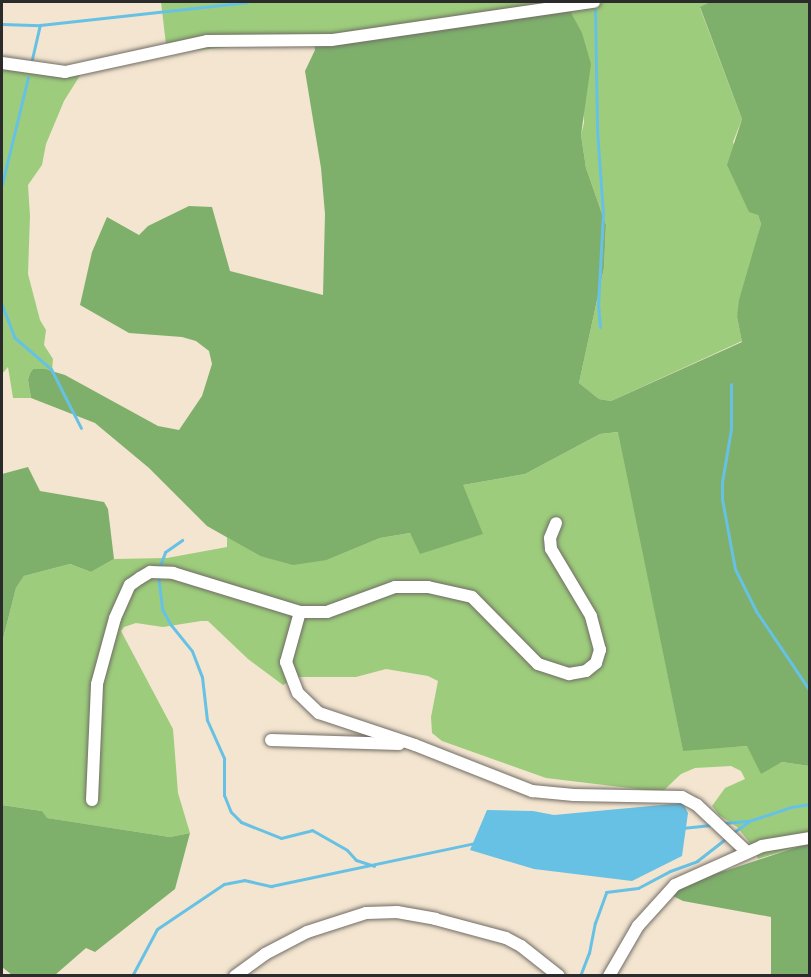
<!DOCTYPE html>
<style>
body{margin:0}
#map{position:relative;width:811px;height:977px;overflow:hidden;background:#f3e5d0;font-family:"Gentium Book Plus",serif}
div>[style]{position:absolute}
.green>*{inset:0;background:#9dcd7c}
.forest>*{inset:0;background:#7eb06c}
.water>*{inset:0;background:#67c1e4}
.stream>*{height:3px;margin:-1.5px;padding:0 1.5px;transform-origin:1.5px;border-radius:1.5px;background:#67c1e4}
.roads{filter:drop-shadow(0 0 2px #716c65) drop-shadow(0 0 2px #716c65)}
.minor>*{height:12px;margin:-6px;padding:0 6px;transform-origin:6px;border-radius:6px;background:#fff}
span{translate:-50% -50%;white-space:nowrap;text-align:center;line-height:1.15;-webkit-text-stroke:4.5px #f6f6f2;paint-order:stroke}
.frame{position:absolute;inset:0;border:3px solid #2b2b2b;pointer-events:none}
</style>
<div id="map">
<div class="green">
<div style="clip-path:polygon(161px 2px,710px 2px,700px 8px,742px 119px,733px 142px,761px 224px,737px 317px,742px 341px,611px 401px,599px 399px,579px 383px,604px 268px,606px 225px,586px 168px,581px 135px,584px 123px,582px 33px,251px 45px,167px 53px)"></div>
<div style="clip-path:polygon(2px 67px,84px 69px,64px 101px,46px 144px,42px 165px,28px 185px,30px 216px,28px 274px,40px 320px,46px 330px,44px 345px,53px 359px,52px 371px,33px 369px,30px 373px,28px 380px,31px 398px,13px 398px,8px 367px,2px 374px)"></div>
<div style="clip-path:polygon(619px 432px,683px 750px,748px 746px,761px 773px,782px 762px,809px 766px,809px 843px,758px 859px,754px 848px,737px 827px,719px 815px,712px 806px,725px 788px,745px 779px,741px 771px,731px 766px,695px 768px,681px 774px,662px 792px,546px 778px,442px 741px,432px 733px,431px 717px,438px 681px,428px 676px,386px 669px,356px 677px,296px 677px,283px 685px,248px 659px,208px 621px,201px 621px,163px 627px,136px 623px,124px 627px,121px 631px,173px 729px,178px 793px,190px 833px,170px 837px,46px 818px,42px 811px,2px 805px,2px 643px,16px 588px,24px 576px,70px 564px,91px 572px,114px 559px,167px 558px,227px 547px,227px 537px,260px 556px,327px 560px,380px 538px,410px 533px,421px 553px,463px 485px,525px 474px,600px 434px)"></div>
</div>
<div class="forest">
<div style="clip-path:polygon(710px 2px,809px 2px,809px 766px,782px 762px,761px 774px,747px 746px,683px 751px,618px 432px,600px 434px,525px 474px,463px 485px,483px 534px,420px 554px,410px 533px,380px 538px,327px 560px,293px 565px,260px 556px,207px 526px,149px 468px,95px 423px,31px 398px,28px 380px,30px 373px,33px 369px,45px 369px,65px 375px,158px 426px,179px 430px,202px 396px,212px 364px,209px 351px,196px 341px,182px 337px,129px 333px,80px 305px,92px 252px,107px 217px,139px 235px,148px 226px,189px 206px,212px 207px,230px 271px,323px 295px,325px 214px,321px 168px,305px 71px,315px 50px,314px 43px,569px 9px,582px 33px,591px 64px,581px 135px,586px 168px,606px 225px,604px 268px,579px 383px,599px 399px,611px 401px,742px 342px,737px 317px,739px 300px,761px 224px,758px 215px,749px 212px,727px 165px,742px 119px,700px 7px)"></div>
<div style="clip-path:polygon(28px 467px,40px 491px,104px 502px,108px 509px,114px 559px,91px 572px,70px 564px,24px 576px,16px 588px,2px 643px,2px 474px)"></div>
<div style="clip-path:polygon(2px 805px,42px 811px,47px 818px,170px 837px,190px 833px,175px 889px,95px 952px,86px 948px,55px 975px,12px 975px,2px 967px)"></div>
<div style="clip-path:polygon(809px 843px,809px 975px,771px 975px,771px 917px,683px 901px,665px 892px,692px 879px,728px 870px)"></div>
</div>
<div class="water">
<div style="clip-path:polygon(683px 803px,688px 813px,682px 856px,632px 881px,534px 869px,470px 850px,487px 810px,533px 811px,554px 815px)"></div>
</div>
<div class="stream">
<div style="left:595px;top:10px;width:120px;rotate:89deg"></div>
<div style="left:597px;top:130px;width:83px;rotate:85.9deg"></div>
<div style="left:603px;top:213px;width:91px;rotate:93.1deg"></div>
<div style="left:598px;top:304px;width:23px;rotate:85deg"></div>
<div style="left:2px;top:24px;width:38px;rotate:2deg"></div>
<div style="left:40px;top:25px;width:208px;rotate:-6.3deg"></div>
<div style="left:32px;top:59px;width:35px;rotate:-77deg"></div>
<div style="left:2px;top:184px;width:110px;rotate:-76.3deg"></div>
<div style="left:2px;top:305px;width:34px;rotate:69deg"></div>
<div style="left:14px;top:337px;width:49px;rotate:40.9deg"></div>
<div style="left:51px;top:369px;width:66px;rotate:63deg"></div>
<div style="left:731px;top:384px;width:45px;rotate:90deg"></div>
<div style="left:731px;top:429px;width:54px;rotate:99.6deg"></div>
<div style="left:722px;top:482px;width:17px;rotate:90deg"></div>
<div style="left:722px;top:499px;width:71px;rotate:79.5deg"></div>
<div style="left:735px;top:569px;width:47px;rotate:63.4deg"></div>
<div style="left:756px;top:611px;width:97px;rotate:56deg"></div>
<div style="left:159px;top:568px;width:17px;rotate:-69deg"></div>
<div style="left:165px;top:552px;width:21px;rotate:-35deg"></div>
<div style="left:158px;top:575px;width:34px;rotate:83deg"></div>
<div style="left:162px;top:609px;width:18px;rotate:61deg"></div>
<div style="left:171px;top:625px;width:33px;rotate:51deg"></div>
<div style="left:192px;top:651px;width:28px;rotate:69deg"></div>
<div style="left:202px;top:677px;width:43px;rotate:83.4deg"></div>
<div style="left:207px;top:720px;width:42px;rotate:65.9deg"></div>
<div style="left:224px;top:758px;width:37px;rotate:90deg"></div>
<div style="left:224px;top:795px;width:18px;rotate:68deg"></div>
<div style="left:231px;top:812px;width:14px;rotate:45deg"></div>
<div style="left:241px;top:822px;width:43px;rotate:21.8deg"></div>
<div style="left:281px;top:838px;width:32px;rotate:-14deg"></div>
<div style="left:312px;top:830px;width:40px;rotate:29.7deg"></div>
<div style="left:347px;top:850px;width:13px;rotate:48deg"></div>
<div style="left:356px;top:860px;width:19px;rotate:18deg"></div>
<div style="left:724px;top:823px;width:25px;rotate:-5deg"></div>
<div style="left:749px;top:821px;width:44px;rotate:-18.4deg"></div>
<div style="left:791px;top:807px;width:19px;rotate:-9deg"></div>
<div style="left:682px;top:828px;width:29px;rotate:-6deg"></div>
<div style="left:731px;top:834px;width:21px;rotate:-35deg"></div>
<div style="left:132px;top:976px;width:53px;rotate:-62deg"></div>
<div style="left:157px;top:929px;width:81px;rotate:-33.9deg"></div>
<div style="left:224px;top:884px;width:20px;rotate:-11deg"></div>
<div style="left:244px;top:880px;width:28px;rotate:13deg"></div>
<div style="left:271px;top:886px;width:208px;rotate:-11.9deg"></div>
<div style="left:580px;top:976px;width:25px;rotate:-69deg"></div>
<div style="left:589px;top:953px;width:31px;rotate:-79deg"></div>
<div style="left:595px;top:923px;width:33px;rotate:-70deg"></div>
<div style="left:606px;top:892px;width:32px;rotate:-7deg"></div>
<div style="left:638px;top:888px;width:36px;rotate:-28deg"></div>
<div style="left:670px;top:871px;width:29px;rotate:-20deg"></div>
<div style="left:697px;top:861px;width:37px;rotate:-38deg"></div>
</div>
<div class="roads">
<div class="minor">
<div style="left:2px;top:63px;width:64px;rotate:8.1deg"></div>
<div style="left:65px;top:72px;width:145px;rotate:-12.3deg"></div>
<div style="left:207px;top:41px;width:125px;rotate:-0.5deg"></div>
<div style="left:332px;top:40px;width:265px;rotate:-8.3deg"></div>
<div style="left:300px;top:612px;width:52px;rotate:105.6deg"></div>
<div style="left:286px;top:662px;width:33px;rotate:69deg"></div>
<div style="left:298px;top:693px;width:29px;rotate:44deg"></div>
<div style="left:319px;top:713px;width:101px;rotate:18.4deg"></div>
<div style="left:415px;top:745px;width:126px;rotate:21.5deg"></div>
<div style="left:532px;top:791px;width:42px;rotate:5.4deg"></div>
<div style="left:574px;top:795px;width:108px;rotate:1.1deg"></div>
<div style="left:682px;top:797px;width:17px;rotate:28deg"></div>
<div style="left:697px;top:805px;width:69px;rotate:43.2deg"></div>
<div style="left:271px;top:740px;width:128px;rotate:1.8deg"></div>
<div style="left:92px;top:800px;width:116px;rotate:-87.5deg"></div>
<div style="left:97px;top:684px;width:68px;rotate:-74.7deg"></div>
<div style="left:115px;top:618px;width:36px;rotate:-66deg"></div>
<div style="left:130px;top:585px;width:12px;rotate:-35deg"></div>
<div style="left:140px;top:578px;width:12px;rotate:-31deg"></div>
<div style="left:150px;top:572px;width:23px;rotate:2deg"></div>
<div style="left:173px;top:573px;width:133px;rotate:17.1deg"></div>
<div style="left:300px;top:612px;width:27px"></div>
<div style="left:327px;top:612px;width:72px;rotate:-20.2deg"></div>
<div style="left:395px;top:587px;width:33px"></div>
<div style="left:428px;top:587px;width:45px;rotate:12.8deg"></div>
<div style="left:472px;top:597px;width:94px;rotate:45.4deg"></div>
<div style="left:538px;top:664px;width:33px;rotate:18deg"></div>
<div style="left:569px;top:674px;width:17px;rotate:-10deg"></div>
<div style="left:586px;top:671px;width:13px;rotate:-39deg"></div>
<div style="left:596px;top:663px;width:14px;rotate:-73deg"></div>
<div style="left:600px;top:650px;width:35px;rotate:-105deg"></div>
<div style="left:591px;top:616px;width:78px;rotate:-120.8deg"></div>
<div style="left:551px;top:549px;width:11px;rotate:-95deg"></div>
<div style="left:550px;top:538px;width:16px;rotate:-68deg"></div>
<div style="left:235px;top:976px;width:37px;rotate:-36deg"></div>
<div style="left:265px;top:954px;width:47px;rotate:-27.6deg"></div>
<div style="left:307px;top:932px;width:62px;rotate:-17.9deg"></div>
<div style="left:366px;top:913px;width:31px;rotate:-2deg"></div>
<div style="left:397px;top:912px;width:39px;rotate:10deg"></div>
<div style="left:435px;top:919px;width:73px;rotate:15deg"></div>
<div style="left:506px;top:938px;width:17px;rotate:28deg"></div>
<div style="left:521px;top:946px;width:48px;rotate:38.3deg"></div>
<div style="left:609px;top:976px;width:58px;rotate:-59.9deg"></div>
<div style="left:638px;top:926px;width:55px;rotate:-47.9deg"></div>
<div style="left:675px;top:885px;width:95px;rotate:-24.1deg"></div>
<div style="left:762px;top:846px;width:49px;rotate:-9.5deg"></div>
</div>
</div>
<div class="frame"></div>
</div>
